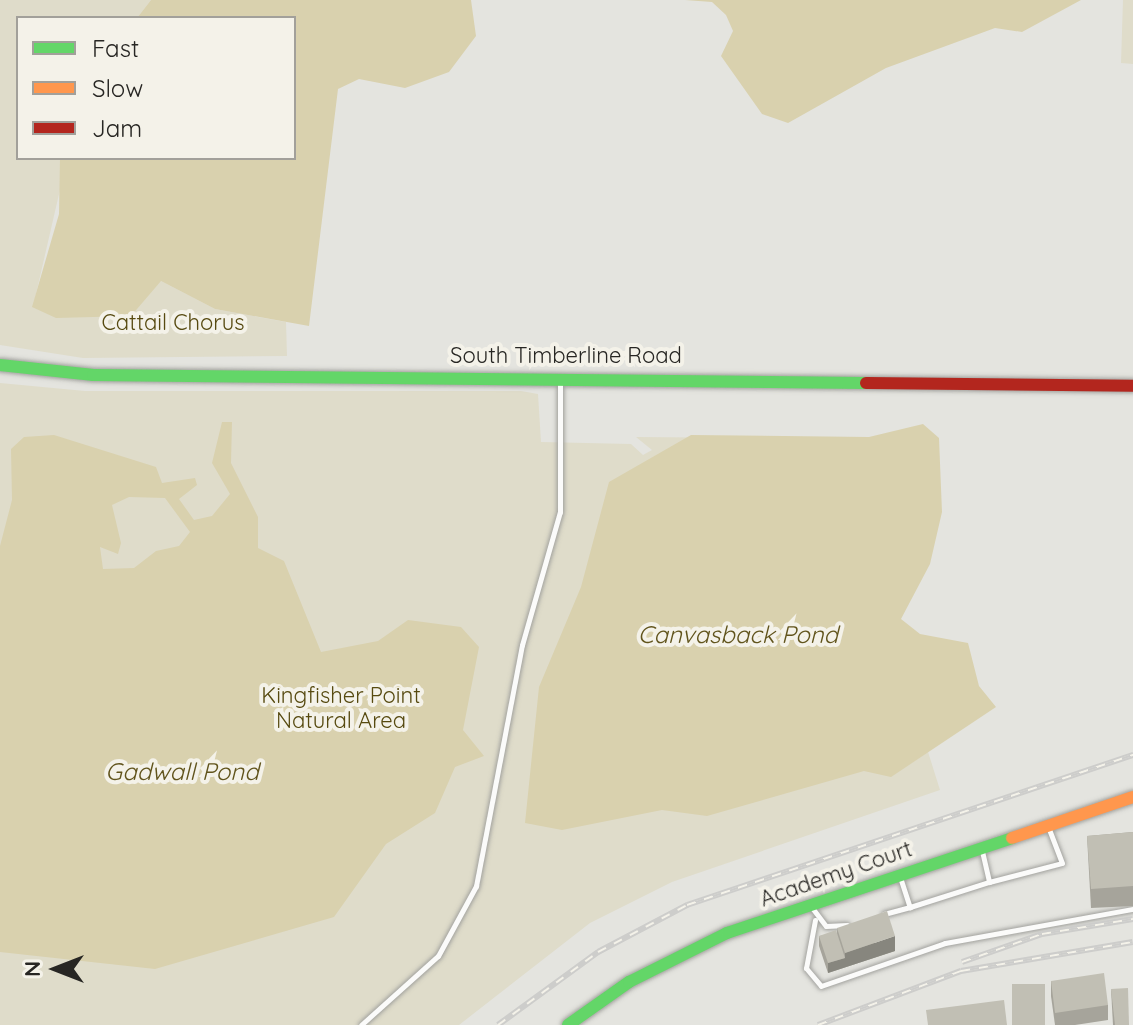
<!DOCTYPE html>
<style>
body{margin:0}
#map{position:relative;width:1133px;height:1025px;overflow:hidden;background:#e4e4df;font-family:Quicksand,sans-serif}
div>[style]{position:absolute}
.green>*{inset:0;background:#dfdcca}
.water>*{inset:0;background:#d9d1ae}
.roads{filter:drop-shadow(0 0 2px #a2a29e) drop-shadow(0 0 2px #a2a29e)}
.lane>*{height:5px;margin:-2.5px;padding:0 2.5px;transform-origin:2.5px;border-radius:2.5px;background:#fbfbfa}
.fast>*{height:12px;margin:-6px;padding:0 6px;transform-origin:6px;border-radius:6px;background:#63d668}
.slow>*{height:12px;margin:-6px;padding:0 6px;transform-origin:6px;border-radius:6px;background:#ff974d}
.jam>*{height:12px;margin:-6px;padding:0 6px;transform-origin:6px;border-radius:6px;background:#b3261e}
.rail>*{height:6px;margin-top:-3px;transform-origin:0;background:repeating-linear-gradient(90deg,#f4f2e9 0 9px,#cdcdcb 0 18px);box-sizing:border-box;border-block:2px solid #cdcdcb}
.wall>*{inset:0;background:#a6a49b}
.shaded-wall>*{inset:0;background:#87867e}
.building>*{inset:0;background:#c1bfb4}
span{translate:-50% -50%;white-space:nowrap;text-align:center;line-height:1.15;-webkit-text-stroke:8px #f4f2e9;paint-order:stroke}
.park-label{font-size:22px;color:#574a10}
.street-label{font-size:22px;color:#272623}
.water-label{font-size:24px;color:#61541c;font-style:italic}
.legend{position:absolute;left:16px;top:16px;width:280px;height:144px;box-sizing:border-box;background:#f4f2e9;border:2px solid #a2a09a;margin:0;padding:10px 14px;list-style:none;font-size:24px;color:#272623}
.legend li{display:flex;align-items:center;gap:16px;height:40px}
.legend b{width:40px;border:2px solid #a2a09a}
.north{position:absolute;left:16px;top:929px;width:80px;height:80px;-webkit-text-stroke:6px #f4f2e9;paint-order:stroke;rotate:270deg;font-size:22px;font-weight:700;line-height:32px;text-align:center;color:#272623}
.north::after{content:'';display:block;margin:auto;width:28px;height:36px;background:#272623;clip-path:polygon(50% 0,100% 100%,50% 72%,0 100%)}
</style>
<div id="map">
<div class="green">
<div style="clip-path:polygon(0 0,151px 0,137px 18px,18px 18px,18px 158px,60px 158px,65px 168px,33px 307px,161px 281px,215px 309px,286px 322px,287px 356px,83px 358px,0 345px)"></div>
<div style="clip-path:polygon(1123px 0,1133px 0,1133px 64px,1121px 63px)"></div>
<div style="clip-path:polygon(0 383px,85px 391px,521px 391px,538px 394px,541px 442px,631px 444px,643px 455px,652px 450px,636px 437px,909px 439px,885px 615px,940px 790px,672px 882px,590px 923px,459px 1025px,0 1025px)"></div>
</div>
<div class="water">
<div style="clip-path:polygon(151px 0,471px 0,476px 36px,449px 72px,405px 88px,359px 79px,338px 89px,309px 326px,215px 309px,161px 281px,131px 316px,56px 318px,32px 307px,59px 214px,60px 158px,294px 158px,294px 18px,137px 18px)"></div>
<div style="clip-path:polygon(685px 0,1081px 0,1022px 32px,995px 28px,886px 68px,788px 123px,762px 114px,721px 56px,733px 31px,726px 15px,712px 2px)"></div>
<div style="clip-path:polygon(evenodd,222px 422px,232px 422px,231px 463px,258px 517px,258px 548px,284px 561px,321px 652px,378px 641px,408px 620px,461px 627px,479px 647px,463px 730px,484px 756px,455px 767px,435px 813px,386px 844px,334px 917px,155px 969px,0 952px,0 546px,12px 500px,11px 449px,24px 437px,54px 435px,156px 467px,162px 483px,195px 478px,197px 485px,179px 499px,194px 520px,212px 516px,230px 494px,212px 463px,222px 422px,129px 497px,165px 498px,190px 532px,179px 546px,156px 551px,134px 568px,103px 569px,100px 547px,118px 554px,121px 543px,112px 505px,129px 497px)"></div>
<div style="clip-path:polygon(923px 424px,939px 438px,942px 512px,930px 564px,901px 619px,920px 634px,968px 643px,979px 686px,996px 707px,891px 777px,864px 771px,707px 816px,662px 810px,562px 830px,525px 823px,539px 687px,581px 587px,609px 482px,691px 435px,869px 437px)"></div>
</div>
<div class="roads">
<div class="lane">
<div style="left:982px;top:851px;width:32px;rotate:77deg"></div>
<div style="left:989px;top:882px;width:75px;rotate:-14.6deg"></div>
<div style="left:1062px;top:863px;width:40px;rotate:-111deg"></div>
<div style="left:900px;top:877px;width:32px;rotate:72deg"></div>
<div style="left:910px;top:907px;width:83px;rotate:-17.6deg"></div>
<div style="left:810px;top:905px;width:26px;rotate:53deg"></div>
<div style="left:826px;top:926px;width:21px;rotate:-3deg"></div>
<div style="left:884px;top:914px;width:27px;rotate:-15deg"></div>
<div style="left:815px;top:920px;width:49px;rotate:100.6deg"></div>
<div style="left:806px;top:968px;width:23px;rotate:50deg"></div>
<div style="left:821px;top:986px;width:131px;rotate:-19.1deg"></div>
<div style="left:945px;top:943px;width:191px;rotate:-10.3deg"></div>
<div style="left:361px;top:1025px;width:103px;rotate:-41.9deg"></div>
<div style="left:438px;top:956px;width:80px;rotate:-61.5deg"></div>
<div style="left:476px;top:886px;width:245px;rotate:-79.2deg"></div>
<div style="left:522px;top:645px;width:138px;rotate:-74.1deg"></div>
<div style="left:560px;top:512px;width:131px;rotate:-90deg"></div>
</div>
<div class="fast">
<div style="left:0;top:365px;width:94px;rotate:6.1deg"></div>
<div style="left:93px;top:375px;width:773px;rotate:0.59deg"></div>
<div style="left:568px;top:1025px;width:75px;rotate:-35.2deg"></div>
<div style="left:629px;top:982px;width:110px;rotate:-26.6deg"></div>
<div style="left:727px;top:933px;width:300px;rotate:-18.4deg"></div>
</div>
<div class="slow">
<div style="left:1012px;top:838px;width:128px;rotate:-18.7deg"></div>
</div>
<div class="jam">
<div style="left:866px;top:383px;width:267px;rotate:0.6deg"></div>
</div>
</div>
<div class="rail">
<div style="left:962px;top:962px;width:85px;rotate:-19.3deg"></div>
<div style="left:1042px;top:934px;width:92px;rotate:-9.4deg"></div>
<div style="left:498px;top:1025px;width:124px;rotate:-36.1deg"></div>
<div style="left:598px;top:952px;width:101px;rotate:-27.8deg"></div>
<div style="left:687px;top:905px;width:471px;rotate:-18.6deg"></div>
<div style="left:818px;top:1025px;width:153px;rotate:-20.7deg"></div>
<div style="left:961px;top:971px;width:174px;rotate:-9.6deg"></div>
</div>
<div class="wall">
<div style="clip-path:polygon(1133px 832px,1133px 906px,1091px 908px,1087px 836px)"></div>
<div style="clip-path:polygon(837px 928px,895px 951px,828px 973px,819px 946px,819px 936px,837px 934px)"></div>
<div style="clip-path:polygon(1051px 981px,1108px 1005px,1108px 1020px,1075px 1025px,1055px 1025px,1051px 996px)"></div>
<div style="clip-path:polygon(1111px 989px,1129px 1025px,1113px 1025px)"></div>
</div>
<div class="shaded-wall">
<div style="clip-path:polygon(895px 936px,895px 951px,828px 973px,828px 963px,845px 958px,845px 953px)"></div>
</div>
<div class="building">
<div style="clip-path:polygon(1133px 832px,1133px 886px,1091px 889px,1087px 836px)"></div>
<div style="clip-path:polygon(887px 911px,895px 936px,845px 953px,837px 928px)"></div>
<div style="clip-path:polygon(836px 930px,845px 958px,828px 963px,819px 936px)"></div>
<div style="clip-path:polygon(1104px 973px,1108px 1005px,1055px 1013px,1051px 981px)"></div>
<div style="clip-path:polygon(1012px 984px,1045px 984px,1045px 1025px,1012px 1025px)"></div>
<div style="clip-path:polygon(1128px 988px,1129px 1025px,1115px 1025px,1111px 989px)"></div>
<div style="clip-path:polygon(1004px 1000px,1007px 1025px,928px 1025px,926px 1010px)"></div>
</div>
<div class="park-label">
<span style="left:173px;top:323px">Cattail Chorus</span>
<span style="left:341px;top:708px">Kingfisher Point<br>Natural Area</span>
</div>
<div class="street-label">
<span style="left:566px;top:356px">South Timberline Road</span>
<span style="left:836px;top:874px;rotate:-19deg">Academy Court</span>
</div>
<div class="water-label">
<span style="left:738px;top:635px">Canvasback Pond</span>
<span style="left:182px;top:772px">Gadwall Pond</span>
</div>
<ul class="legend">
<li><b style="height:10px;background:#63d668"></b>Fast</li>
<li><b style="height:10px;background:#ff974d"></b>Slow</li>
<li><b style="height:10px;background:#b3261e"></b>Jam</li>
</ul>
<div class="north">N</div>
</div>
